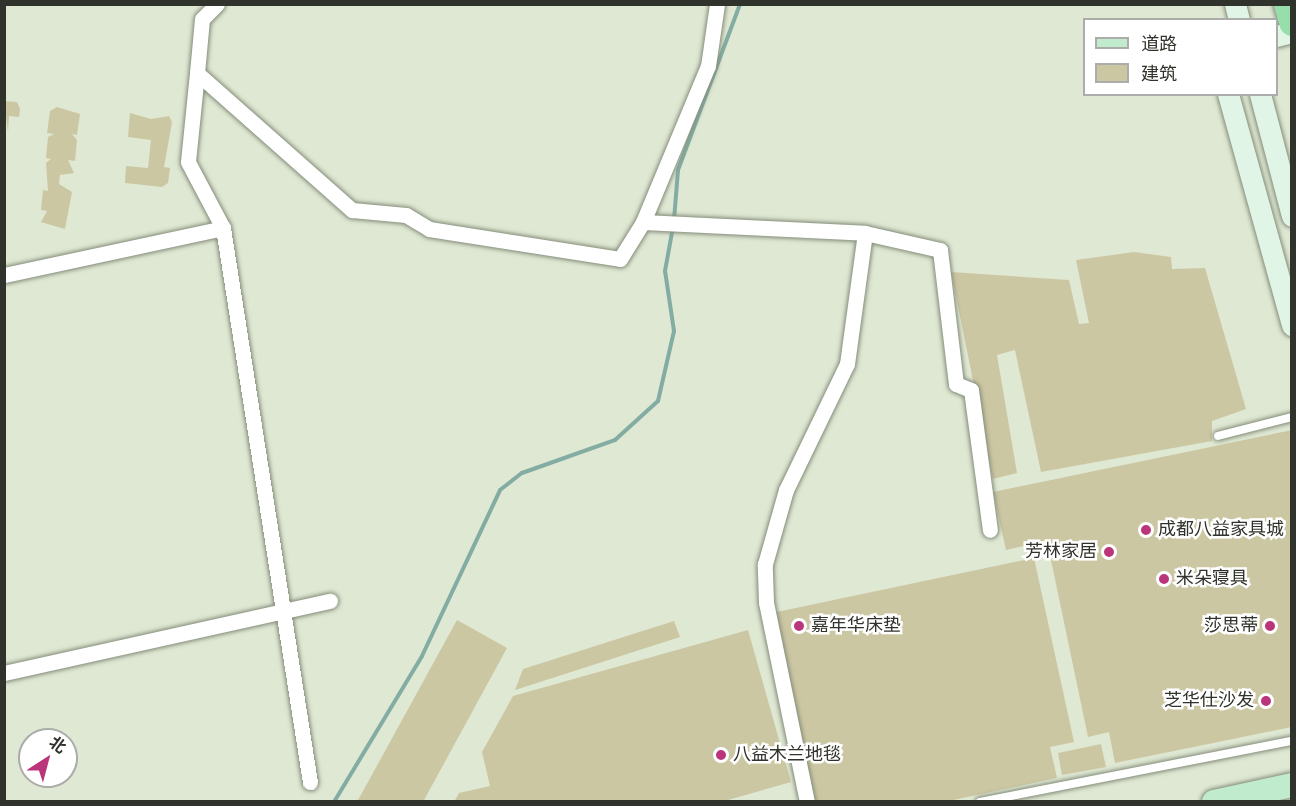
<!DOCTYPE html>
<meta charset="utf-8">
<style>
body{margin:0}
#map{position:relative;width:1296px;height:806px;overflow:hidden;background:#dfe8d3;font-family:"Source Sans 3","Noto Sans SC",sans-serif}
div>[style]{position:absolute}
.stream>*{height:4px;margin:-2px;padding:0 2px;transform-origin:2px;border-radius:2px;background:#83ada3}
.building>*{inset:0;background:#ccc7a3}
.roads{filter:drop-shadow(0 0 2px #848d7a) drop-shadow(0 0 2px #848d7a)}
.lane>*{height:8px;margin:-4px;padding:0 4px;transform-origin:4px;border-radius:4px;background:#fff}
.street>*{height:15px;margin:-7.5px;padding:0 7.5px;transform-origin:7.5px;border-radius:7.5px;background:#fff}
.secondary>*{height:21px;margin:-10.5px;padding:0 10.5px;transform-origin:10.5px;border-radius:10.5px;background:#e0f5e6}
.primary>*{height:24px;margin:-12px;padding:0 12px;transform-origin:12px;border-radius:12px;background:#c1ebcd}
.highway>*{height:27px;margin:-13.5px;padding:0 13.5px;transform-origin:13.5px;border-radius:13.5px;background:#97deab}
.dots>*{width:16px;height:16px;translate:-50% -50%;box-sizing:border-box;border:3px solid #fff;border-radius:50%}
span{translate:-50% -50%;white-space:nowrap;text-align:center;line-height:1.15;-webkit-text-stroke:5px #fff;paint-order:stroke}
.poi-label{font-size:18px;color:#30332b}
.left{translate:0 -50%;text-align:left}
.right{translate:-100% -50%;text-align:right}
.frame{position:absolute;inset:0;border:6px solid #30332b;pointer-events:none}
.legend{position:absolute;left:1083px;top:18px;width:195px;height:78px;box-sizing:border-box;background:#fff;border:2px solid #acadaa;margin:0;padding:8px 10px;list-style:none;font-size:18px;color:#30332b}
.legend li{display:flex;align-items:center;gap:12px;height:30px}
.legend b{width:30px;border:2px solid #acadaa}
.north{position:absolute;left:18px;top:728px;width:60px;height:60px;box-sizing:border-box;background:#fff;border:2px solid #acadaa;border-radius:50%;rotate:36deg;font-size:16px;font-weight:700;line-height:24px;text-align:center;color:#30332b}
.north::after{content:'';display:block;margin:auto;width:21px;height:27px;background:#ba357a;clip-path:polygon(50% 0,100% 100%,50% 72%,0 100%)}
</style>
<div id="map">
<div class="stream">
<div style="left:674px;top:220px;width:50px;rotate:-85.4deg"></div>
<div style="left:678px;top:170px;width:177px;rotate:-69.5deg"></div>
<div style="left:334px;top:802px;width:170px;rotate:-58.9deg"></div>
<div style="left:422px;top:656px;width:183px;rotate:-64.8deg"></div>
<div style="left:500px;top:490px;width:28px;rotate:-38deg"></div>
<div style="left:522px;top:473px;width:99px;rotate:-19.5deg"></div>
<div style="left:615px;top:440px;width:58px;rotate:-42.2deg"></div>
<div style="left:658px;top:401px;width:72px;rotate:-77.1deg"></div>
<div style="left:674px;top:331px;width:61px;rotate:-98.5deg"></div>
<div style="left:665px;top:271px;width:45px;rotate:-79.7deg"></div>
</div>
<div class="building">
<div style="clip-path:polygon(4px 101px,17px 102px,20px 109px,19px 117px,9px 116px,8px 132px)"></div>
<div style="clip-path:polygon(57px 107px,80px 114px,77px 135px,72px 134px,77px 140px,75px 161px,68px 160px,74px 173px,60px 175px,59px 184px,72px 192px,65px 229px,41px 222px,47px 211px,41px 210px,43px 190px,48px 191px,46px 163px,51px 159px,46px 158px,48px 137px,54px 134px,47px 133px,48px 126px,50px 111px)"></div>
<div style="clip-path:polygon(130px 113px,151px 119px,169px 116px,172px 122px,164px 167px,170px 168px,168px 183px,162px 187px,125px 183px,126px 166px,148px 168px,151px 140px,128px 137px)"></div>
<div style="clip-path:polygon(1134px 252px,1171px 257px,1172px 269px,1205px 268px,1246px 409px,1212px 421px,1212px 441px,1041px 472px,1015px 350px,997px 355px,1017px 473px,993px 479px,951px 272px,1069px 280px,1079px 324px,1089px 323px,1076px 260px)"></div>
<div style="clip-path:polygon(1292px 430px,1292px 727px,1115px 763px,1109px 732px,1088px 737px,1047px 541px,1006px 550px,993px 492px)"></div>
<div style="clip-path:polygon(1034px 558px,1074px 742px,1050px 747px,1057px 778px,944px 802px,812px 802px,772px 613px)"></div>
<div style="clip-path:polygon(457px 620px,507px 648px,423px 802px,357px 802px)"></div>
<div style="clip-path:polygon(674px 621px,680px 637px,515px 690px,523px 669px)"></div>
<div style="clip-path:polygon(748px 630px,791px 782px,721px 802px,454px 802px,459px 793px,490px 786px,482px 752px,513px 696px)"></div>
<div style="clip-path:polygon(1101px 744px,1106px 767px,1062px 775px,1058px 753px)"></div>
</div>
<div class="roads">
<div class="lane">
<div style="left:1218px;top:436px;width:76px;rotate:-14.4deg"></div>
<div style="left:980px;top:802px;width:318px;rotate:-11.1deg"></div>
</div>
<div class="street">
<div style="left:217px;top:4px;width:21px;rotate:135deg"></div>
<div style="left:202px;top:19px;width:54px;rotate:95.3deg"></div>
<div style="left:197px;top:73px;width:207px;rotate:41.5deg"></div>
<div style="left:352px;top:210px;width:54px;rotate:5.3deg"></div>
<div style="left:406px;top:215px;width:27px;rotate:31deg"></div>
<div style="left:429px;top:229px;width:193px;rotate:8.9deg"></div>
<div style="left:620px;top:259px;width:44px;rotate:-58.1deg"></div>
<div style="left:643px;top:222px;width:169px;rotate:-67.4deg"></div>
<div style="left:708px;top:66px;width:63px;rotate:-81.7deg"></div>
<div style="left:197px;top:73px;width:89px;rotate:95.8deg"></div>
<div style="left:188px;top:162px;width:75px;rotate:62.1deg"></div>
<div style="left:223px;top:228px;width:561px;rotate:81.08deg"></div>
<div style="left:643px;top:222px;width:222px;rotate:2.8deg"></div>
<div style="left:865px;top:233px;width:77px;rotate:12.8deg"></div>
<div style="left:940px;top:250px;width:135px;rotate:83.2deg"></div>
<div style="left:956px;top:384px;width:16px;rotate:22deg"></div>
<div style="left:971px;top:390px;width:141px;rotate:82.3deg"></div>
<div style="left:4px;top:275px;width:224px;rotate:-12.1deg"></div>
<div style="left:4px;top:673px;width:334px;rotate:-12.5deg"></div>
<div style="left:807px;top:802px;width:204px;rotate:-101.6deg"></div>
<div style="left:766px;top:602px;width:38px;rotate:-92deg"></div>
<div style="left:765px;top:564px;width:77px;rotate:-74.2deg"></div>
<div style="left:786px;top:490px;width:140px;rotate:-64.2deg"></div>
<div style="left:847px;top:364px;width:132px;rotate:-82.2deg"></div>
</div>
<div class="secondary">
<div style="left:1235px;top:4px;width:16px;rotate:76deg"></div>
<div style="left:1276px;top:36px;width:16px;rotate:-14deg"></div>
<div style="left:1228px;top:94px;width:240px;rotate:74.5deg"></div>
<div style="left:1260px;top:94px;width:126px;rotate:75.3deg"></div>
</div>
<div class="primary">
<div style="left:1214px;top:802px;width:80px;rotate:-12.3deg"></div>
</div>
<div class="highway">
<div style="left:1287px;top:4px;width:19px;rotate:74deg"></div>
</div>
</div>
<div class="dots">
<div style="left:1146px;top:530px;background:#ba357a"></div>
<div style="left:1109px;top:552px;background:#ba357a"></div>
<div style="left:1164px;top:579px;background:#ba357a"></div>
<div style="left:799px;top:626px;background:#ba357a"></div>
<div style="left:1270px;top:626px;background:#ba357a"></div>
<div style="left:1266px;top:701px;background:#ba357a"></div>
<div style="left:721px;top:755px;background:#ba357a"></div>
</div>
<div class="poi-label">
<span class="left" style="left:1158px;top:530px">成都八益家具城</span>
<span class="right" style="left:1097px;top:552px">芳林家居</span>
<span class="left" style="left:1176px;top:579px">米朵寝具</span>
<span class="left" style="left:811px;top:626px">嘉年华床垫</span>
<span class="right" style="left:1258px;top:626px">莎思蒂</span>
<span class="right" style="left:1254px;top:701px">芝华仕沙发</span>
<span class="left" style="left:733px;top:755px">八益木兰地毯</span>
</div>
<div class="frame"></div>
<ul class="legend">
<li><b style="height:8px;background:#c1ebcd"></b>道路</li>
<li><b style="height:16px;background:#ccc7a3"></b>建筑</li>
</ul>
<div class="north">北</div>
</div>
